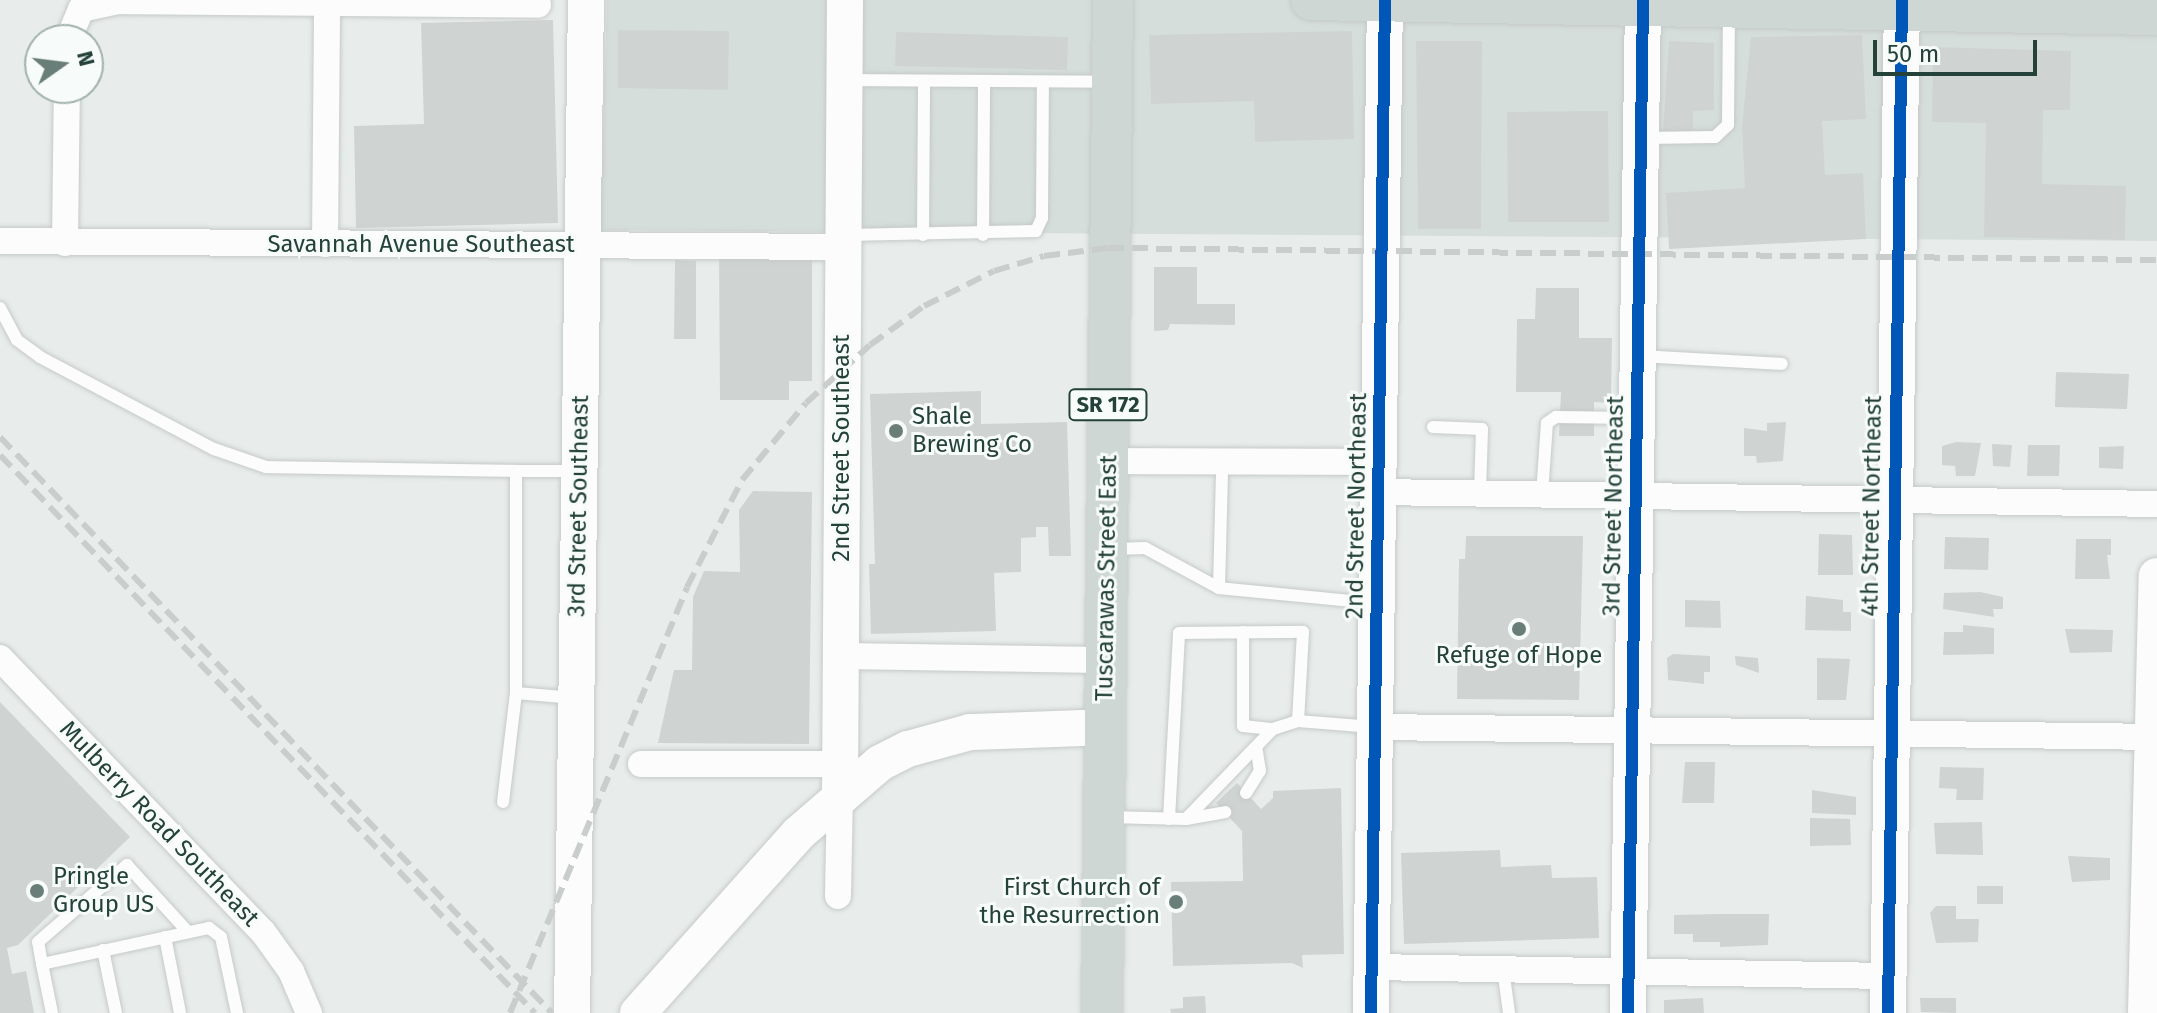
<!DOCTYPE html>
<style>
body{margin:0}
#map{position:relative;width:2157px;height:1013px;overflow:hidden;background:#e8edeb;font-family:"Fira Sans",sans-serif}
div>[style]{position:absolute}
.built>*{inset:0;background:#d6dedb}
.building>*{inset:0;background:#cfd4d2}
.roads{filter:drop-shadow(0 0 2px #c5cac8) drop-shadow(0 0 2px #c5cac8)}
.lane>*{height:12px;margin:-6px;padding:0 6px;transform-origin:6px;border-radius:6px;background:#fcfcfc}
.street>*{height:26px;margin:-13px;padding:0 13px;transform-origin:13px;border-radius:13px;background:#fcfcfc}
.secondary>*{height:36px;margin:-18px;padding:0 18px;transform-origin:18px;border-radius:18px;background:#fcfcfc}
.primary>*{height:40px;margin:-20px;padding:0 20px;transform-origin:20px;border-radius:20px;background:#cfd7d5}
.rail>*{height:6px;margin-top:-3px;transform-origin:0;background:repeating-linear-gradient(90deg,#c9cdcc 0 16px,transparent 0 24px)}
.cycleway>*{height:12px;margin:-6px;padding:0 6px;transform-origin:6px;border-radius:6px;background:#0057b8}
.dots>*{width:22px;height:22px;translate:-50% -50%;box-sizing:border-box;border:4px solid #f7fbf9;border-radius:50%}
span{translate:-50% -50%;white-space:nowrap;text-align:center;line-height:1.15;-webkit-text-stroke:6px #f7fbf9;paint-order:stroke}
.shield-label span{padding:2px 6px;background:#f7fbf9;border:2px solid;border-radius:6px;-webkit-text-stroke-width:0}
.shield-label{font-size:22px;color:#24423a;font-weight:700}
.street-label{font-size:24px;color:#24423a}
.poi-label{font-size:24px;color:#24423a}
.left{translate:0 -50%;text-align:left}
.right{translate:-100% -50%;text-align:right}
.north{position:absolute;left:24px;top:24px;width:80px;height:80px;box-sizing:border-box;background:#f7fbf9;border:2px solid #a3b1ad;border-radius:50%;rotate:76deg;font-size:22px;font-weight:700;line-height:32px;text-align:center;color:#24423a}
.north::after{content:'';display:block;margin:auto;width:28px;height:36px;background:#697e78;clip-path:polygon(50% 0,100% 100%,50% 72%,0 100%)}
.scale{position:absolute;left:1873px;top:40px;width:164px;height:36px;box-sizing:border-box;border:4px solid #24423a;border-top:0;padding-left:10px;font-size:24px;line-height:28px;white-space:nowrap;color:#24423a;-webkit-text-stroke:6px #f7fbf9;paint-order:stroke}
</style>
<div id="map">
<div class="built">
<div style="clip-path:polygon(607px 0,2157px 0,2157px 241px,600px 230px)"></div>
</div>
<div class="building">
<div style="clip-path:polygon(553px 20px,558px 223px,356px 228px,354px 126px,424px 124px,421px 23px)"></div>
<div style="clip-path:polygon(618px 30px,729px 31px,728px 90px,618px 88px)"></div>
<div style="clip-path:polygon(1352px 31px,1354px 139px,1255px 142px,1254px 101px,1151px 104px,1149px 35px)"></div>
<div style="clip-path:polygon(896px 32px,1068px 37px,1067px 70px,895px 66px)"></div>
<div style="clip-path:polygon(1862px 35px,1866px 119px,1822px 121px,1825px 175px,1863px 173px,1866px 239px,1669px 249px,1666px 193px,1745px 188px,1742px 126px,1751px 37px)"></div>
<div style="clip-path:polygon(1416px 41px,1482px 41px,1481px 229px,1418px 229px)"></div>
<div style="clip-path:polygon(1669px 41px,1714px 43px,1714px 110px,1693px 111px,1693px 133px,1663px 133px)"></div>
<div style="clip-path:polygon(1933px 47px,2071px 51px,2070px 110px,2043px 110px,2042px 184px,2126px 186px,2125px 240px,1984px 237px,1986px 123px,1932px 122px)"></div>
<div style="clip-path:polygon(1608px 111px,1609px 222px,1508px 222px,1507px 112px)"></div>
<div style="clip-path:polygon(719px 249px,812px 249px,812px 381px,789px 381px,789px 400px,720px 400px)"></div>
<div style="clip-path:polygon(675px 260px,696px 261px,696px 339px,674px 339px)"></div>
<div style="clip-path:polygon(1154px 267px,1197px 267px,1197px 304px,1235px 304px,1235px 325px,1170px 324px,1168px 330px,1154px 331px)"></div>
<div style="clip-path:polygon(1536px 288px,1579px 288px,1579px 338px,1612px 338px,1611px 403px,1594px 402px,1594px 436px,1559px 436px,1561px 392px,1516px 392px,1517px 319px,1535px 319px)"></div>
<div style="clip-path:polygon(2056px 372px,2129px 374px,2127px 409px,2055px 407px)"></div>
<div style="clip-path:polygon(981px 391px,981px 424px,1067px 422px,1071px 556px,1049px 556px,1048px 527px,1036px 527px,1036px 537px,1021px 538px,1021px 572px,994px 573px,996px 631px,871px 634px,869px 564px,875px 564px,870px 394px)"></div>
<div style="clip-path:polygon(1786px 422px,1783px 461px,1757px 463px,1756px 456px,1744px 456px,1744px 428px,1767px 431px,1767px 423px)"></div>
<div style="clip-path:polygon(1956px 442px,1981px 443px,1975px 476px,1956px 476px,1955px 466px,1942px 465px,1942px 446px)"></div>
<div style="clip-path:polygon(1992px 444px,2012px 445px,2010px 467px,1993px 466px)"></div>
<div style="clip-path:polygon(2028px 445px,2060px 445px,2059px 476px,2027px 476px)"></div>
<div style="clip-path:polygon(2124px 446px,2123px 469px,2099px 468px,2099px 447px)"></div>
<div style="clip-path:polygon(753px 491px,812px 492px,809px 744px,658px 743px,674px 670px,692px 670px,693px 597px,704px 571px,740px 572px,739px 510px)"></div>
<div style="clip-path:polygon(1819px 534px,1852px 535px,1853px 575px,1818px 575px)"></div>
<div style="clip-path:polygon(1466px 536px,1583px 536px,1579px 700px,1457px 699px,1459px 559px,1465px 559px)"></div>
<div style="clip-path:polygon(1945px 537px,1989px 538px,1988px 570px,1944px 569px)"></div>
<div style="clip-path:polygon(2076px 539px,2111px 539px,2111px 555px,2107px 555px,2110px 579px,2075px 579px)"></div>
<div style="clip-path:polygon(1980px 592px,2003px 597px,2003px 609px,1993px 609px,1994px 617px,1943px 609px,1944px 593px)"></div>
<div style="clip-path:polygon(1806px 596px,1843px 600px,1843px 612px,1851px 612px,1851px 631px,1805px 630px)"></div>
<div style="clip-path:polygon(1685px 600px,1720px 601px,1721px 628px,1685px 627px)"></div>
<div style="clip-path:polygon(1963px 625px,1994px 628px,1994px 654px,1943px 655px,1944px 632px,1963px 632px)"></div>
<div style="clip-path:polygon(2065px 629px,2113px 630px,2112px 652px,2070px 653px)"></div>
<div style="clip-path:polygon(1673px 654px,1710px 656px,1710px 672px,1704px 672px,1704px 684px,1668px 680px,1667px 658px)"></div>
<div style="clip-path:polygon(1735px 656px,1758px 658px,1759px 673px,1736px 665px)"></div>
<div style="clip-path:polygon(1817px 658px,1850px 659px,1846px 700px,1817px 700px)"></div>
<div style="clip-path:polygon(0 702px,130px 837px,18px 945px,7px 948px,12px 974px,26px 971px,34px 1013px,0 1013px)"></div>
<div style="clip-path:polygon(1685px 762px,1715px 762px,1714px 803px,1682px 803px)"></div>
<div style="clip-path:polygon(1940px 767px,1984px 768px,1983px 800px,1956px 800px,1957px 789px,1939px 788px)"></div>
<div style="clip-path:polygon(1237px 783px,1261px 809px,1273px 798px,1273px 791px,1341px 788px,1344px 954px,1302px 955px,1303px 968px,1292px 963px,1173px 966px,1171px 882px,1243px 881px,1242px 831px,1216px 803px)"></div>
<div style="clip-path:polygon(1812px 790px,1856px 797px,1856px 815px,1812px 813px)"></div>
<div style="clip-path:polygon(1810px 818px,1850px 819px,1851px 845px,1810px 846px)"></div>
<div style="clip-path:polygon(1982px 822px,1983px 855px,1936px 854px,1934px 823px)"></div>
<div style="clip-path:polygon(1500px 850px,1501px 867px,1551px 865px,1552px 878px,1597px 877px,1599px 938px,1404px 944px,1401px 853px)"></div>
<div style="clip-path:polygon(2068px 856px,2110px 858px,2110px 880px,2072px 882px)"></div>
<div style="clip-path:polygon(1977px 886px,2003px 886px,2003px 904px,1977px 904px)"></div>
<div style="clip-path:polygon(1936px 906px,1956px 906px,1956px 919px,1979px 919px,1978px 942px,1936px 943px,1930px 913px)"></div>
<div style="clip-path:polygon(1721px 914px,1769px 914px,1768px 945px,1720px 947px,1720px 942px,1693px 942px,1693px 934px,1674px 934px,1674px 915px)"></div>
<div style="clip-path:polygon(1205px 996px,1206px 1013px,1171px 1013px,1170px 1009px,1183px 1008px,1183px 997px)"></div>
<div style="clip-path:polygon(1703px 998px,1704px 1013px,1664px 1013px,1664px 1000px)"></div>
<div style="clip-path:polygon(1920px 998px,1956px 998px,1956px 1013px,1921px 1012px)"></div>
</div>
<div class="roads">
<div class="lane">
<div style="left:847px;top:80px;width:258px;rotate:0.4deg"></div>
<div style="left:1644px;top:138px;width:71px;rotate:-0.8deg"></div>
<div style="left:1715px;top:137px;width:18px;rotate:-43deg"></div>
<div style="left:1728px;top:125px;width:114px;rotate:-89.5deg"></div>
<div style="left:847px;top:235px;width:189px;rotate:-1.2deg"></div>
<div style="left:1036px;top:231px;width:14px;rotate:-65deg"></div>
<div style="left:1042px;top:218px;width:136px;rotate:-89.6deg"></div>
<div style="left:923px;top:235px;width:154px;rotate:-89.6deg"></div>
<div style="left:983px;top:235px;width:154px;rotate:-89.6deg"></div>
<div style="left:0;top:308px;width:36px;rotate:62deg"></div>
<div style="left:17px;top:340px;width:29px;rotate:36deg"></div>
<div style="left:40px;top:357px;width:197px;rotate:27.9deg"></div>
<div style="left:214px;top:449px;width:55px;rotate:19.1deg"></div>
<div style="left:266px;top:467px;width:250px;rotate:0.9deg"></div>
<div style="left:1641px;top:356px;width:141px;rotate:3.2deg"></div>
<div style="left:1433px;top:427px;width:49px;rotate:2.3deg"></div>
<div style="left:1482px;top:429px;width:64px;rotate:91.8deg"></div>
<div style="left:1222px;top:473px;width:115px;rotate:91.5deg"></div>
<div style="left:1219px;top:588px;width:154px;rotate:5.6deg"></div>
<div style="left:1542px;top:494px;width:71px;rotate:-86deg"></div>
<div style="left:1547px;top:423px;width:11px;rotate:-34deg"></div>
<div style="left:1556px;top:417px;width:78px;rotate:0.7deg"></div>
<div style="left:1113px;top:549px;width:32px;rotate:-2deg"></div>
<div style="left:1145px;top:548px;width:84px;rotate:28.4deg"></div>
<div style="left:1243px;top:632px;width:94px;rotate:90deg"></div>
<div style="left:1243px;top:726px;width:30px;rotate:6deg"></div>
<div style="left:1273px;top:729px;width:26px;rotate:-18deg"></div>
<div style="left:574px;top:698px;width:58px;rotate:-175.1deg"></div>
<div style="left:516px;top:693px;width:222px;rotate:-90deg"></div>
<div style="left:516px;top:471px;width:61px"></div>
<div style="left:1246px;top:793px;width:26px;rotate:-58deg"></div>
<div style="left:1260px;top:771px;width:24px;rotate:-99deg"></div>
<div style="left:503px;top:802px;width:110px;rotate:-83.2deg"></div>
<div style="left:1109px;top:817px;width:77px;rotate:1.5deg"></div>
<div style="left:1186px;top:819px;width:40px;rotate:-10deg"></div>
<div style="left:1169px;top:819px;width:186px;rotate:-86.9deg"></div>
<div style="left:1179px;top:633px;width:124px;rotate:-0.5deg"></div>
<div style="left:1303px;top:632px;width:89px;rotate:93.2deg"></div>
<div style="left:1298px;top:721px;width:75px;rotate:4.6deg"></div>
<div style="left:1186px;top:819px;width:125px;rotate:-46deg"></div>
<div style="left:165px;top:937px;width:77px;rotate:78.8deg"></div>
<div style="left:103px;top:950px;width:64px;rotate:78.3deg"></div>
<div style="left:42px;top:964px;width:22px;rotate:-100deg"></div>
<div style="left:38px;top:942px;width:118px;rotate:-40.9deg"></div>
<div style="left:127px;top:865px;width:91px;rotate:47.7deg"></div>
<div style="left:1503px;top:969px;width:44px;rotate:82.2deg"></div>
<div style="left:52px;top:1013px;width:50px;rotate:-101.5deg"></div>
<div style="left:42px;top:964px;width:171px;rotate:-12.2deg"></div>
<div style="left:209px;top:928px;width:15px;rotate:37deg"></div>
<div style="left:221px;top:937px;width:78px;rotate:78.1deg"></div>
</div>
<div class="street">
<div style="left:68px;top:40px;width:34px;rotate:-67deg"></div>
<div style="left:81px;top:9px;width:39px;rotate:-12deg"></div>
<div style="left:119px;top:1px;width:419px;rotate:0.5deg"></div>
<div style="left:0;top:241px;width:843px;rotate:0.41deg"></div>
<div style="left:65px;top:243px;width:155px;rotate:-89.3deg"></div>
<div style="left:325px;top:244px;width:243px;rotate:-89.5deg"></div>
<div style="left:1108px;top:461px;width:271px;rotate:0.2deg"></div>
<div style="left:1378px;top:492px;width:779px;rotate:0.88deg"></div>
<div style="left:840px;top:656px;width:265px;rotate:0.9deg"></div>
<div style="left:0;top:658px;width:380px;rotate:46.2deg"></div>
<div style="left:263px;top:932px;width:48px;rotate:54.3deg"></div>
<div style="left:291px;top:971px;width:46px;rotate:66.8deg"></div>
<div style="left:1377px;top:727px;width:780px;rotate:0.73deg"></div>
<div style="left:641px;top:764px;width:199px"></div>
<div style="left:838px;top:896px;width:103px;rotate:-88.9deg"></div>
<div style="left:1372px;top:967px;width:516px;rotate:1deg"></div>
</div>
<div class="secondary">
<div style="left:840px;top:793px;width:793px;rotate:-89.64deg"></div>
<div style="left:572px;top:1013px;width:1013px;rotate:-89.21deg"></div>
<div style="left:638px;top:1013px;width:240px;rotate:-48.2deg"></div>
<div style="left:798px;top:834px;width:108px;rotate:-40.9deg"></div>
<div style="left:880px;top:763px;width:31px;rotate:-27deg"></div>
<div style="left:908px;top:749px;width:64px;rotate:-15.3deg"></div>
<div style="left:970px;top:732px;width:135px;rotate:-2.1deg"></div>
<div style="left:1371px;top:1013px;width:1013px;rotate:-89.21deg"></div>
<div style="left:1628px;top:1013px;width:1013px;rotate:-89.15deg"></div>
<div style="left:1888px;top:1013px;width:1013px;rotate:-89.21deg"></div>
<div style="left:2146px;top:1013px;width:437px;rotate:-88.6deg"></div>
</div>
<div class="primary">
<div style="left:1311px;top:0;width:846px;rotate:1.02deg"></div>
<div style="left:1102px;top:1013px;width:1013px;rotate:-89.38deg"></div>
</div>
</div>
<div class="rail">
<div style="left:0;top:437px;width:798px;rotate:46.22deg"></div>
<div style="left:0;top:455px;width:773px;rotate:46.21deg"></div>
<div style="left:510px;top:1013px;width:461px;rotate:-67.4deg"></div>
<div style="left:687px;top:587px;width:120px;rotate:-62.8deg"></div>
<div style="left:742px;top:480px;width:100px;rotate:-50.3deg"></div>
<div style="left:806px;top:403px;width:86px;rotate:-42.2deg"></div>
<div style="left:870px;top:345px;width:67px;rotate:-35.8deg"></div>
<div style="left:924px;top:306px;width:78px;rotate:-26.6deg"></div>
<div style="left:994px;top:271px;width:52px;rotate:-16.7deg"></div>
<div style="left:1044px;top:256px;width:64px;rotate:-7.1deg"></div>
<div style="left:1108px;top:248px;width:1049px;rotate:0.66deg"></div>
</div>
<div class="cycleway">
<div style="left:1371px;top:1013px;width:1013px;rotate:-89.21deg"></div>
<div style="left:1628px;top:1013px;width:1013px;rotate:-89.15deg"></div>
<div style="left:1888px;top:1013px;width:1013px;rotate:-89.21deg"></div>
</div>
<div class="dots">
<div style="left:896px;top:431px;background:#697e78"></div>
<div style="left:1519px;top:629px;background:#697e78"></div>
<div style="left:37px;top:891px;background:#697e78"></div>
<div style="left:1176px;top:902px;background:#697e78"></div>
</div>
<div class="shield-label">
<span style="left:1108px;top:405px">SR 172</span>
</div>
<div class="street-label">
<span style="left:421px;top:245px">Savannah Avenue Southeast</span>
<span style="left:842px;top:448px;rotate:-90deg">2nd Street Southeast</span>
<span style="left:579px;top:506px;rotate:-89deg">3rd Street Southeast</span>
<span style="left:1357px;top:506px;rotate:-89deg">2nd Street Northeast</span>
<span style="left:1614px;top:506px;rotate:-89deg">3rd Street Northeast</span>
<span style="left:1872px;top:506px;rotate:-89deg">4th Street Northeast</span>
<span style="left:1107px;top:578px;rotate:-89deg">Tuscarawas Street East</span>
<span style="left:159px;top:824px;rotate:46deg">Mulberry Road Southeast</span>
</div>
<div class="poi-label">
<span class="left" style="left:912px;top:431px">Shale<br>Brewing Co</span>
<span style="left:1519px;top:656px">Refuge of Hope</span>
<span class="left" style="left:53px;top:891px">Pringle<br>Group US</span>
<span class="right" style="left:1160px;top:902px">First Church of<br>the Resurrection</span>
</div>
<div class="north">N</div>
<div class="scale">50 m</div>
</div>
